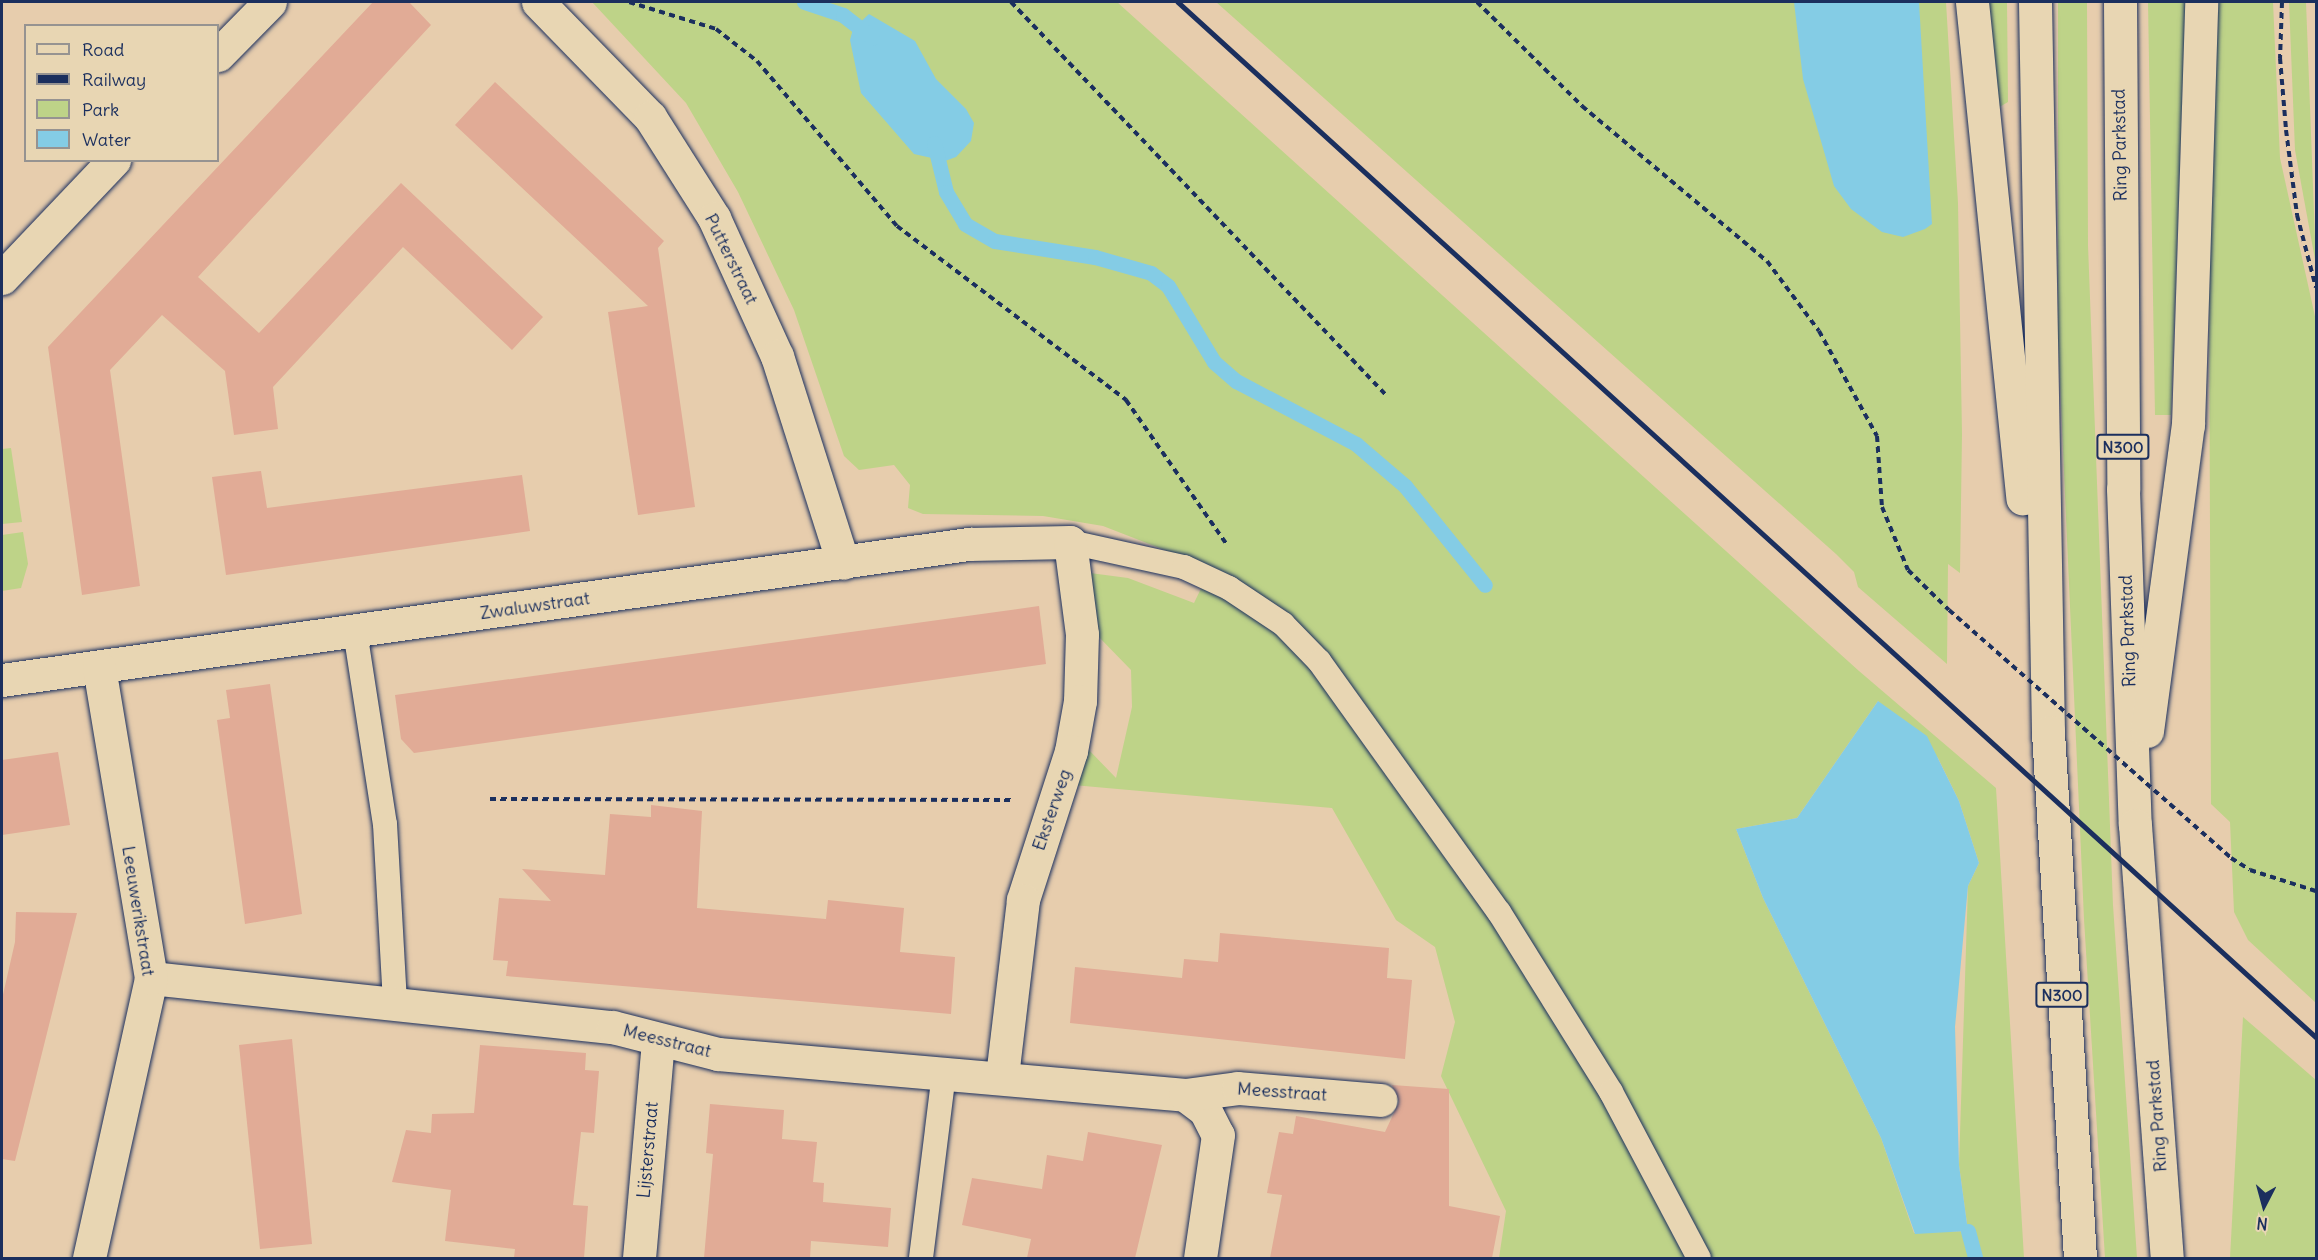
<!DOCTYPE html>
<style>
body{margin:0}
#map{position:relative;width:2318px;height:1260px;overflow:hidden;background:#e7cdad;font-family:Delius,sans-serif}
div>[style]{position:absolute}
.green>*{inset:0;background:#bed388}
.water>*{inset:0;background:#84cce5}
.stream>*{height:15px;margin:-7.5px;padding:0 7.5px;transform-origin:7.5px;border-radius:7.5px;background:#84cce5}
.building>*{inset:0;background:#e1ab96}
.path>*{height:4px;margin-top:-2px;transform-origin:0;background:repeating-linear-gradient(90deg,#1b2f5e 0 6px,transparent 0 10.5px)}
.roads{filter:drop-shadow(0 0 2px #1b2f5e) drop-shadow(0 0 2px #1b2f5e)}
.service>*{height:24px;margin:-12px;padding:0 12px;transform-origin:12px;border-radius:12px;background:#e8d6b3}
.minor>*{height:33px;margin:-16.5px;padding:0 16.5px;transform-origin:16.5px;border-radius:16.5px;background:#e8d6b3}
.trunk>*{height:33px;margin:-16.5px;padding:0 16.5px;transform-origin:16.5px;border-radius:16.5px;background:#e8d6b3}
.rail>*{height:4.5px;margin:-2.25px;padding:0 2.25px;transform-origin:2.25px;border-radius:2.25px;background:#1b2f5e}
.path-bridge>*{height:4px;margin-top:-2px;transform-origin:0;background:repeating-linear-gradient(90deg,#1b2f5e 0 6px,transparent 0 10.5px)}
span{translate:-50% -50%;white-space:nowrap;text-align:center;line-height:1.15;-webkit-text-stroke:4.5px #e8d6b3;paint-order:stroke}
.shield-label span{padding:2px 4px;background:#e8d6b3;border:2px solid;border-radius:4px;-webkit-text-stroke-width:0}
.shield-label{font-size:16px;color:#1b2f5e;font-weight:700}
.street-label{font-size:18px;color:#1b2f5e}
.frame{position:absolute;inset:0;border:3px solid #1b2f5e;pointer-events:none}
.legend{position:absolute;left:24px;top:24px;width:195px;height:138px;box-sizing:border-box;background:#e8d6b3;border:2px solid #969391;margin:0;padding:8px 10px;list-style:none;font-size:18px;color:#1b2f5e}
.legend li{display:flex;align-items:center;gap:12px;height:30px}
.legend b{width:30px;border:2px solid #969391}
.north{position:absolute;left:2234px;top:1176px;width:60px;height:60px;-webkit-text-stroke:4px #e8d6b3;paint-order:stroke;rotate:186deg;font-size:16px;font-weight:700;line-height:24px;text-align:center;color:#1b2f5e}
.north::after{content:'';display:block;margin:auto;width:21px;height:27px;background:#1b2f5e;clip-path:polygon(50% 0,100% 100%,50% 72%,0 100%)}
</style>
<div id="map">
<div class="green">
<div style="clip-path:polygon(evenodd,592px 2px,1117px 2px,1859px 671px,1996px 788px,2024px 1258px,1499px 1258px,1506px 1211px,1441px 1076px,1455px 1022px,1435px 947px,1396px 920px,1332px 808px,1073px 785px,1087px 748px,1116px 778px,1132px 707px,1131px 670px,1096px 634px,1090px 573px,1128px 578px,1194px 603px,1211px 568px,1103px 526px,1043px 516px,923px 514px,908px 508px,910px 485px,894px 465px,859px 470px,844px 456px,794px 310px,738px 192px,686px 103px,592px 2px,1878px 701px,1938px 758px,1959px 801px,1979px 863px,1968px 886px,1959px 1165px,1968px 1231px,1914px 1233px,1881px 1138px,1763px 898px,1736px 829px,1797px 818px,1878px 701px)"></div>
<div style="clip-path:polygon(1216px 2px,1946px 2px,1958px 203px,1962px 434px,1960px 573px,1948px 564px,1947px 664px,1858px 587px,1854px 572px,1836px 554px)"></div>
<div style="clip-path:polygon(1984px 2px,2007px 2px,2008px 102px,1996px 109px)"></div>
<div style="clip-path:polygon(2058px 2px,2087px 2px,2088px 245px,2113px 905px,2137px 1258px,2105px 1258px,2084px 919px,2058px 338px)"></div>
<div style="clip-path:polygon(2148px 2px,2186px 2px,2171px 415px,2155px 415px)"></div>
<div style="clip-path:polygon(2216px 2px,2273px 2px,2280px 158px,2316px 321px,2316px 1003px,2248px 940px,2234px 912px,2230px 822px,2211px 804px,2209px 261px)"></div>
<div style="clip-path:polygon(2289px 2px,2306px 2px,2316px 265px,2295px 150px)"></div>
<div style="clip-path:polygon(11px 448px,22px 522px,2px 524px,2px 449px)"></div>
<div style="clip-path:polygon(23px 532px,28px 564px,21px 588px,2px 591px,2px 535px)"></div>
<div style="clip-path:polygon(2243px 1017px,2316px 1080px,2316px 1258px,2230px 1258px)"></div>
</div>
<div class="water">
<div style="clip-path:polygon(1794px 2px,1919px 2px,1932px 224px,1925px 229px,1903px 237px,1882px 232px,1851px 209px,1834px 186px,1803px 79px)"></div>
<div style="clip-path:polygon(869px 14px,915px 41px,936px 79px,966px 109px,974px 123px,971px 141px,956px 157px,945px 161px,914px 154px,861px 93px,850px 40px,853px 29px)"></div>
<div style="clip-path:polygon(1878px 701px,1927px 736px,1959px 801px,1979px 863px,1968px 886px,1955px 1027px,1959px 1165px,1968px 1231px,1915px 1234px,1881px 1138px,1763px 898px,1736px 829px,1797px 818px)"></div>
</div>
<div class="stream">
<div style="left:804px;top:2px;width:41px;rotate:18.4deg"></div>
<div style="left:843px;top:15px;width:37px;rotate:38deg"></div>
<div style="left:934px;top:143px;width:50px;rotate:76.2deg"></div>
<div style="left:946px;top:192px;width:37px;rotate:59deg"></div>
<div style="left:965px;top:224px;width:34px;rotate:30deg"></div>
<div style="left:995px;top:241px;width:101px;rotate:9.1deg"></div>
<div style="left:1095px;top:257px;width:58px;rotate:15.9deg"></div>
<div style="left:1151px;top:273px;width:21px;rotate:37deg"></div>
<div style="left:1168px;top:286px;width:89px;rotate:58.8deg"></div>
<div style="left:1214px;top:362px;width:29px;rotate:41deg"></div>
<div style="left:1236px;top:381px;width:136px;rotate:27.7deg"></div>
<div style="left:1356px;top:444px;width:65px;rotate:40.6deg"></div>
<div style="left:1405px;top:486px;width:127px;rotate:51.1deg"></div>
<div style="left:1968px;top:1231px;width:28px;rotate:75deg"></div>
</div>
<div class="building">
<div style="clip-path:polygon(373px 2px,409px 2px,431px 25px,198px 277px,259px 333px,401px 183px,543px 317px,512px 350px,403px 247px,273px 387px,278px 429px,234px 435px,225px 371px,162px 315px,110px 370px,140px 586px,82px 595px,48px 347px)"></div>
<div style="clip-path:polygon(495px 82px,664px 241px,658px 248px,695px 507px,638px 515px,608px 312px,648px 306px,455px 125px)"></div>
<div style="clip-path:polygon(261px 471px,267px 508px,522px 475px,530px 531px,226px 575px,212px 477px)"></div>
<div style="clip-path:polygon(1039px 606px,1046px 664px,414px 753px,401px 739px,395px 695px)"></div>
<div style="clip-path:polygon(270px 684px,302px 914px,245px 924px,217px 720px,230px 718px,226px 690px)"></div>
<div style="clip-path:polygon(58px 752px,70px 825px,2px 835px,2px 760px)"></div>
<div style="clip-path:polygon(651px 805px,702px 811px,697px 908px,826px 919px,828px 900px,904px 908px,900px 952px,955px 957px,951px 1014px,506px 976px,508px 961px,493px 960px,499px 898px,551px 901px,522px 869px,605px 875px,610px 814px,651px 817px)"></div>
<div style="clip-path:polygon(16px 912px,77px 913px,15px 1161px,2px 1159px,2px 999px,15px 942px)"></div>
<div style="clip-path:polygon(1220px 933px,1389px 948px,1387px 978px,1412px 980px,1405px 1059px,1070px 1023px,1075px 967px,1182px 978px,1184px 959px,1218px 962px)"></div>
<div style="clip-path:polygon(292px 1039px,312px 1244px,260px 1249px,239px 1045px)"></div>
<div style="clip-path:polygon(480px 1045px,586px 1053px,585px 1070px,599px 1071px,594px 1133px,581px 1132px,573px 1205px,588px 1206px,584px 1258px,514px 1258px,515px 1249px,445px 1241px,451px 1190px,392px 1182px,406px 1130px,431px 1133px,432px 1114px,474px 1113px)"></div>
<div style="clip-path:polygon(1392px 1085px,1449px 1089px,1449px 1206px,1500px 1216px,1492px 1258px,1270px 1258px,1282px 1195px,1267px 1193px,1279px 1132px,1293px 1134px,1296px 1116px,1385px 1132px,1399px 1102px)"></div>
<div style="clip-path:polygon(710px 1104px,784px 1110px,782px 1139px,817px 1142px,813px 1182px,824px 1183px,823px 1202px,891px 1208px,888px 1247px,811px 1241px,810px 1258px,704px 1258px,713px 1154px,706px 1153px)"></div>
<div style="clip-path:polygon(1088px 1132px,1162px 1145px,1135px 1258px,1027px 1258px,1031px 1239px,962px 1225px,972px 1178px,1042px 1189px,1047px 1155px,1083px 1161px)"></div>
</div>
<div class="path">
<div style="left:629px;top:2px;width:91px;rotate:17.2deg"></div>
<div style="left:716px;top:29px;width:52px;rotate:38deg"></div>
<div style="left:757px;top:61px;width:216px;rotate:49.7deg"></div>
<div style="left:897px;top:226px;width:288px;rotate:37.2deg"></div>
<div style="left:1126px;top:400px;width:177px;rotate:55.1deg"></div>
<div style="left:1011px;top:2px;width:543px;rotate:46.34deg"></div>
<div style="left:1477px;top:2px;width:148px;rotate:44.7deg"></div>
<div style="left:1582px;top:106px;width:241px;rotate:40deg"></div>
<div style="left:1767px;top:261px;width:87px;rotate:53.4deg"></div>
<div style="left:1819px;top:331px;width:120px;rotate:61.1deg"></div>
<div style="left:1877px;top:436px;width:71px;rotate:86deg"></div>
<div style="left:1882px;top:507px;width:68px;rotate:67.6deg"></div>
<div style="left:1908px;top:570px;width:57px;rotate:44.3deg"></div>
<div style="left:2282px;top:2px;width:56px;rotate:92deg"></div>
<div style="left:2280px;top:58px;width:72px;rotate:85.2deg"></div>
<div style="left:2286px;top:130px;width:86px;rotate:82.6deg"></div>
<div style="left:2297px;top:215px;width:75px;rotate:75.4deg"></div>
<div style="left:490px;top:799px;width:523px;rotate:0.11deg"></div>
<div style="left:2231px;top:858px;width:22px;rotate:32deg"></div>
<div style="left:2250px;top:870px;width:69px;rotate:17.7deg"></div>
</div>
<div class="roads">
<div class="service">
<div style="left:1070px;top:542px;width:117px;rotate:12.4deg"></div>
<div style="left:1184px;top:567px;width:50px;rotate:25deg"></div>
<div style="left:1229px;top:588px;width:65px;rotate:33.7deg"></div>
<div style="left:1283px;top:624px;width:52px;rotate:45.8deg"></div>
<div style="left:1319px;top:661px;width:309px;rotate:54.4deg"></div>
<div style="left:1499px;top:912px;width:212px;rotate:58.1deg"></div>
<div style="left:1611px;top:1092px;width:188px;rotate:62.1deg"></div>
<div style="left:355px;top:631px;width:195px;rotate:81.2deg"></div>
<div style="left:385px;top:824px;width:180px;rotate:86.8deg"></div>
<div style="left:921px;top:1258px;width:186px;rotate:-82.9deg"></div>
</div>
<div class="minor">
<div style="left:538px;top:2px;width:161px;rotate:45.8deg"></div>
<div style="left:650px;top:117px;width:120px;rotate:57.6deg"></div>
<div style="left:714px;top:218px;width:152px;rotate:65.5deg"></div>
<div style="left:777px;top:356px;width:217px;rotate:72.3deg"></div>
<div style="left:218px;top:55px;width:74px;rotate:-45.5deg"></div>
<div style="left:2px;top:278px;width:163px;rotate:-46.5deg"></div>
<div style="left:2px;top:680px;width:977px;rotate:-8.01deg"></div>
<div style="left:969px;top:544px;width:101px;rotate:-1.1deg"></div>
<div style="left:1070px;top:542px;width:93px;rotate:82.6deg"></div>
<div style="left:1082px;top:634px;width:67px;rotate:91.7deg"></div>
<div style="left:1080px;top:701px;width:51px;rotate:100.2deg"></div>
<div style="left:1071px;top:751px;width:157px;rotate:107.9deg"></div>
<div style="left:1023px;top:900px;width:178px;rotate:96.8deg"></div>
<div style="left:151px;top:978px;width:465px;rotate:6.1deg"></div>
<div style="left:613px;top:1027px;width:108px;rotate:14.4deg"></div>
<div style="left:718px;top:1054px;width:469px;rotate:5deg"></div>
<div style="left:1185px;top:1095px;width:25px;rotate:37deg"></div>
<div style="left:1205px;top:1110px;width:28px;rotate:63deg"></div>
<div style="left:1218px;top:1135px;width:124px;rotate:98.3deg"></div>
<div style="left:1185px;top:1095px;width:53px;rotate:-7.5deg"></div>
<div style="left:1238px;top:1088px;width:143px;rotate:4.8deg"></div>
<div style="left:89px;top:1258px;width:287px;rotate:-77.5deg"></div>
<div style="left:151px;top:978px;width:315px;rotate:-99.5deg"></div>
<div style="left:639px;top:1258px;width:218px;rotate:-85deg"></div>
</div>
<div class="trunk">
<div style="left:1972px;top:2px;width:499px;rotate:84.2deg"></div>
<div style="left:2035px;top:2px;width:730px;rotate:88.98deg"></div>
<div style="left:2048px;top:732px;width:527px;rotate:86.52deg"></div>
<div style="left:2120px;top:2px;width:487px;rotate:89.6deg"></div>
<div style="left:2123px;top:489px;width:336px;rotate:88deg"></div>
<div style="left:2135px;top:825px;width:434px;rotate:85.8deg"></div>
<div style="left:2147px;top:731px;width:309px;rotate:-82.4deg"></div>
<div style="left:2188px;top:425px;width:423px;rotate:-88.2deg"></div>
</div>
</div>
<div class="rail">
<div style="left:1178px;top:2px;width:1538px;rotate:42.29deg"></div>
</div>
<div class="path-bridge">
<div style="left:1949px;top:610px;width:376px;rotate:41.3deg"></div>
</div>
<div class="shield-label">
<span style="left:2123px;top:447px">N300</span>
<span style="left:2062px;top:995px">N300</span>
</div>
<div class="street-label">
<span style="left:2120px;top:145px;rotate:-91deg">Ring Parkstad</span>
<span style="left:731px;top:259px;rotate:64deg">Putterstraat</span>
<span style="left:535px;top:606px;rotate:-8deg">Zwaluwstraat</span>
<span style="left:2128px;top:631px;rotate:-92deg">Ring Parkstad</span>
<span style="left:1052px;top:810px;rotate:-71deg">Eksterweg</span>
<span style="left:138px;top:911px;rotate:81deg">Leeuwerikstraat</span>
<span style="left:667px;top:1041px;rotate:14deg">Meesstraat</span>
<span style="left:1282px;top:1092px;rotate:4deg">Meesstraat</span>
<span style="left:2157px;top:1116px;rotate:-94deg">Ring Parkstad</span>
<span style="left:648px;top:1150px;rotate:-85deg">Lijsterstraat</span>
</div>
<div class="frame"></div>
<ul class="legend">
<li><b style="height:8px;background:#e8d6b3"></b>Road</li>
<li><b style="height:8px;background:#1b2f5e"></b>Railway</li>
<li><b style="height:16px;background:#bed388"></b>Park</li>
<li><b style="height:16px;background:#84cce5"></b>Water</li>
</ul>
<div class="north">N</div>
</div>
